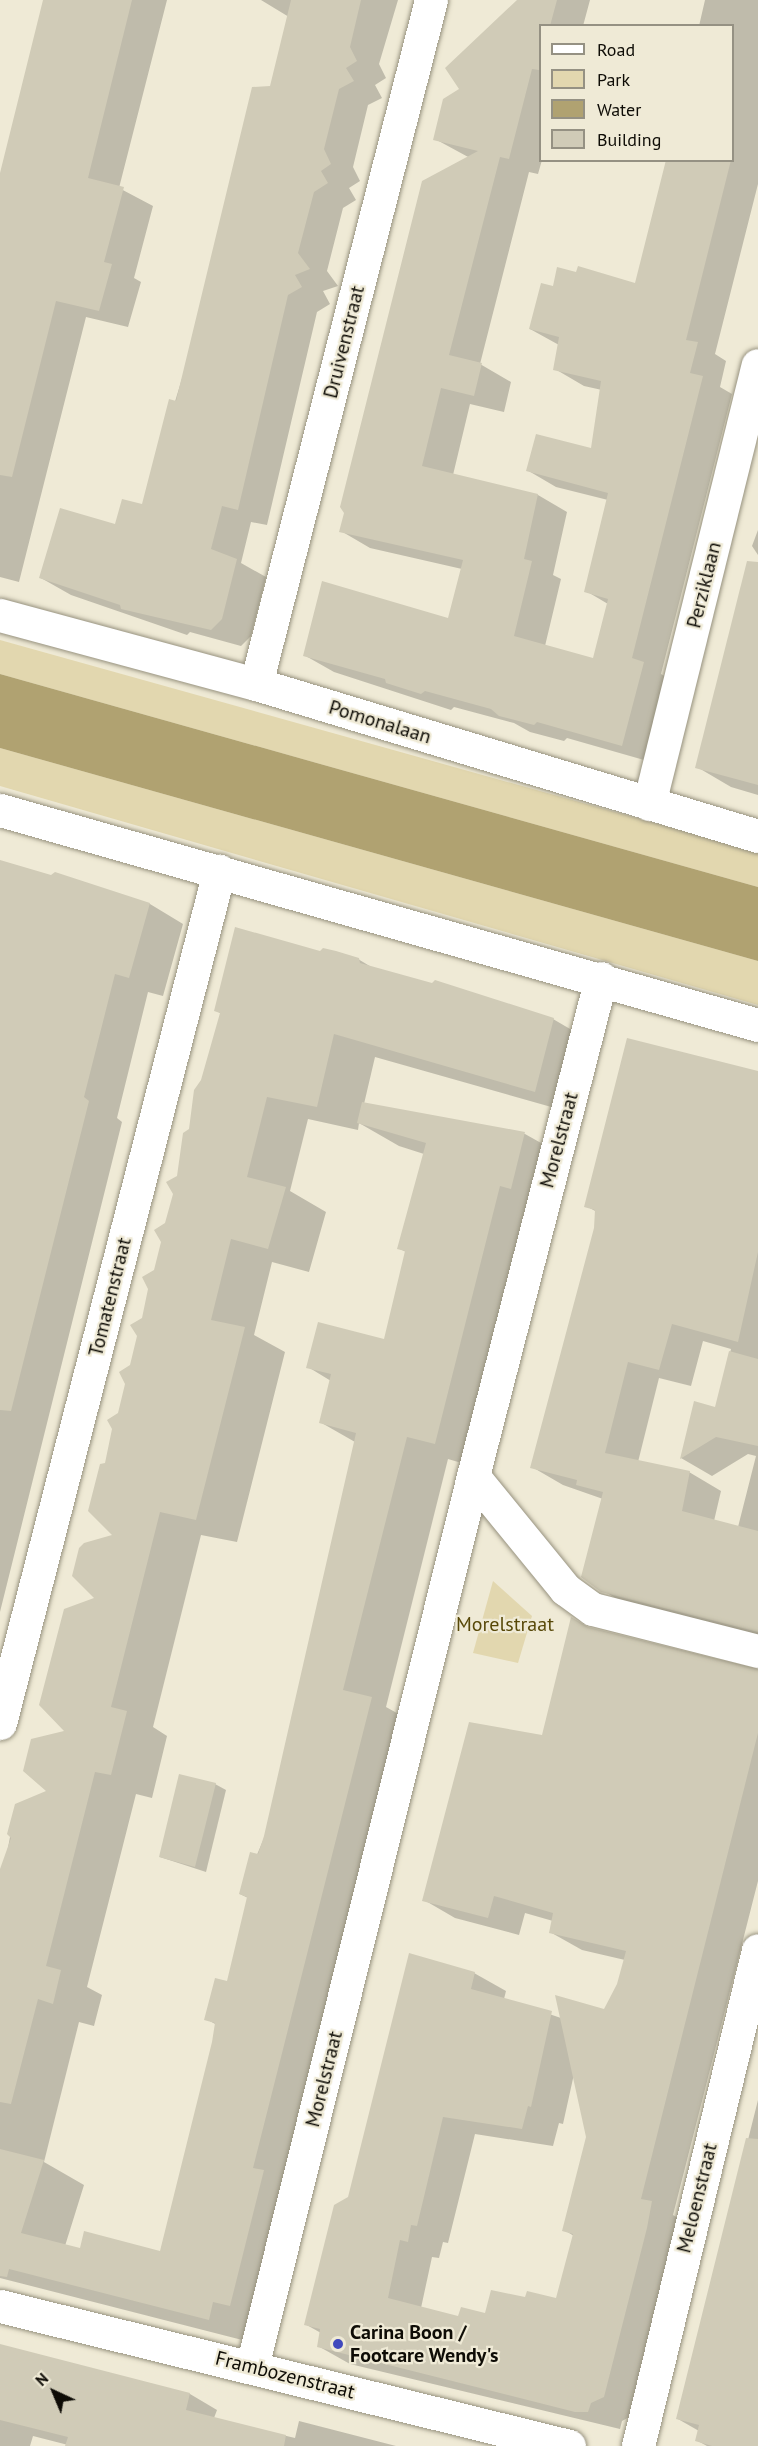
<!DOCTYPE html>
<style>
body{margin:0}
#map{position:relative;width:758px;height:2446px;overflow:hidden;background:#efead6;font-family:"PT Sans",sans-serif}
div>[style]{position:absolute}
.green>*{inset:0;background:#e2d7af}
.water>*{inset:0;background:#b0a271}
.shadow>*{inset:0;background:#0003}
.building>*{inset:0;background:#d0cbb7}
.roads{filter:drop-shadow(0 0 2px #97927f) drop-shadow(0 0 2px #97927f)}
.minor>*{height:33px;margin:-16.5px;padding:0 16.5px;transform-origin:16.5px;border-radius:16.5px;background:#fff}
.dots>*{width:16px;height:16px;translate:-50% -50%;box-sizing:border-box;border:3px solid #efead6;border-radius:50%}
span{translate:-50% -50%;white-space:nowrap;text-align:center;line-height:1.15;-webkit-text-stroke:4.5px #efead6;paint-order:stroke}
.street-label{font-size:20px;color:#0e0c06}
.park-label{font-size:20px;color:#574808}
.poi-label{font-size:20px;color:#0e0c06;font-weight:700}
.left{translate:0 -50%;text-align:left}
.legend{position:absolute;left:539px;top:24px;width:195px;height:138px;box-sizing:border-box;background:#efead6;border:2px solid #959183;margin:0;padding:8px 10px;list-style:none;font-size:18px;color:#0e0c06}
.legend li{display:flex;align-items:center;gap:12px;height:30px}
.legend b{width:30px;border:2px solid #959183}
.north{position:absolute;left:24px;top:2362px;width:60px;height:60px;-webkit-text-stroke:4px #efead6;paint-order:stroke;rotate:316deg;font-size:16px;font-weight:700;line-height:24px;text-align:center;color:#0e0c06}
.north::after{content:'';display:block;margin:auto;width:21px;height:27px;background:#0e0c06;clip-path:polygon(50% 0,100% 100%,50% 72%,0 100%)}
</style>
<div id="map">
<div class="green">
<div style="clip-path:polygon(0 640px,758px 852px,758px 887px,0 674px)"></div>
<div style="clip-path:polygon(0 748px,758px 961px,758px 1005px,0 786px)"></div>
<div style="clip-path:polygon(493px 1581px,532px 1616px,518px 1663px,473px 1653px)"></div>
</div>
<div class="water">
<div style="clip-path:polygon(0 674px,758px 887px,758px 961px,0 748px)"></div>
</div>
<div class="shadow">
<div style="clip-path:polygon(44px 0,167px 0,119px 188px,153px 206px,134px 278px,141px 282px,128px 327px,86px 317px,19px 582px,0 577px,0 177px)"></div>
<div style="clip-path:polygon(398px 0,379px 64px,386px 78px,375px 85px,382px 98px,368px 105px,353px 167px,360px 181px,349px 188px,356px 200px,343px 208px,327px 271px,338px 286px,323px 291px,330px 304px,317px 312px,267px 525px,251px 522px,241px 563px,266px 577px,251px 636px,241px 646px,190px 632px,187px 635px,71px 595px,41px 578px,143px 506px,271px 88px,289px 17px,261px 0)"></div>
<div style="clip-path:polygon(519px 0,590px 0,583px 26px,540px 26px,542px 160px,538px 174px,529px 172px,480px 364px,511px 382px,504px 412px,470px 404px,453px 475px,538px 495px,567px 512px,553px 575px,561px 579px,545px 646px,594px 660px,608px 604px,586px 591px,608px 500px,556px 487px,527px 470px,592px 450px,602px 390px,584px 386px,555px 369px,559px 345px,530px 329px,554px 287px,636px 285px,667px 162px,661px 160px,732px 160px,732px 26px,699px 26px,705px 0,758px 0,758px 184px,715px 354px,726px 361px,720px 387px,732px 394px,661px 674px,672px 680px,651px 762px,567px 738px,564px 741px,530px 732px,514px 723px,454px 707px,451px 710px,334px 672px,304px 655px,450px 620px,462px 569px,370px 548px,341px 531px,470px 158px,435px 139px,461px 89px)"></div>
<div style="clip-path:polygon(758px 530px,758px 555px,752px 546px)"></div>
<div style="clip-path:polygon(758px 569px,758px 795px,731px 787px,697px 767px)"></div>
<div style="clip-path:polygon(0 863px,52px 877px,55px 873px,150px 904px,183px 924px,163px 996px,148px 992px,117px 1118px,122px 1122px,0 1612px)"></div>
<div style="clip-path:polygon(evenodd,320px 953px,358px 959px,373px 968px,553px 1019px,594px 1043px,576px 1114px,375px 1057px,364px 1104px,525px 1134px,566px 1157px,475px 1467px,448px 1459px,386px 1707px,413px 1722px,250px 2342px,0 2278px,0 1871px,4px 1869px,16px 1805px,49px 1792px,67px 1732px,115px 1536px,106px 1464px,221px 1014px,216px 1010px,320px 953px,308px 1119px,358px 1130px,359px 1123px,399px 1146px,424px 1154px,398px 1248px,406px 1252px,385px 1341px,308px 1367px,331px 1381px,320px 1422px,355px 1442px,265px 1836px,240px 1894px,248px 1898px,228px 1983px,206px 2019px,217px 2025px,161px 2253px,81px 2250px,65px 2246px,84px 2185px,44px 2162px,79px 2022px,94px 2026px,102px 1995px,87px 1987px,136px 1794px,152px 1798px,167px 1736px,153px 1727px,201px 1535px,237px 1542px,285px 1352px,254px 1335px,272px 1262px,309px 1272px,326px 1212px,290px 1191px,308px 1119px)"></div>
<div style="clip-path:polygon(evenodd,758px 1074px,758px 1641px,634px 1609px,602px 1590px,603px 1499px,563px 1485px,532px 1467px,596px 1228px,597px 1212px,586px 1206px,758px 1074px,703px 1341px,731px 1349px,716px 1409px,695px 1403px,681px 1458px,712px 1476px,748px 1454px,756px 1456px,738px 1527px,714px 1521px,721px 1491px,689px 1472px,638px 1462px,659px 1378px,691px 1386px,703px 1341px)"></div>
<div style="clip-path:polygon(evenodd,590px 1629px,758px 1669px,758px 1881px,673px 2215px,683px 2221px,635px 2414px,622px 2421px,620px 2429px,350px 2364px,318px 2346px,321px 2333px,305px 2324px,349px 2198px,474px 1973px,506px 1991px,504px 1999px,561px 2018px,605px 2011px,619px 1984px,625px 1960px,582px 1950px,550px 1932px,553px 1921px,525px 1913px,519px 1935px,455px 1918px,424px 1900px,543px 1737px,590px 1629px,574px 2074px,587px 2137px,564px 2230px,574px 2236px,558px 2299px,526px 2299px,486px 2315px,459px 2318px,421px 2308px,432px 2257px,439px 2258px,443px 2242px,448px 2243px,475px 2134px,553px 2146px,559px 2123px,563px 2124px,574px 2074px)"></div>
<div style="clip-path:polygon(215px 1784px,226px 1790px,206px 1872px,160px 1857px)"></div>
<div style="clip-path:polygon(758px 2100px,758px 2446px,707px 2446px,696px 2440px,699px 2431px,678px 2419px)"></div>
<div style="clip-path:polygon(0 2346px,190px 2394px,217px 2410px,214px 2418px,240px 2425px,295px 2438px,299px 2421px,396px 2446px,72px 2446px,33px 2436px,30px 2446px,0 2446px)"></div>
</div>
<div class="building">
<div style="clip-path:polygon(43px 0,132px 0,88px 178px,124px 187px,104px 262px,112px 264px,99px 311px,56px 301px,12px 477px,0 475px,0 173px)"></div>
<div style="clip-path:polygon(291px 0,361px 0,350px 47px,357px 61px,346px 68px,354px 81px,339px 89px,324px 149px,331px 164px,321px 171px,328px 183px,314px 192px,298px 253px,310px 269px,295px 275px,302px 287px,288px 295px,238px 510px,222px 506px,211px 549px,237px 559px,222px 619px,211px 630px,121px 609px,120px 605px,39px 578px,60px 508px,115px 524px,122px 499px,142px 504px,169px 399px,176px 401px,252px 87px,270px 86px)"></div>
<div style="clip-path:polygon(517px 0,557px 0,550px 26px,540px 26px,540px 65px,539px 70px,532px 69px,509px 159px,500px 157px,449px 355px,482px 363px,474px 396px,441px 388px,422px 466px,538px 494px,524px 559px,532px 561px,514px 636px,593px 658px,608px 599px,584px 592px,608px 493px,526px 471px,536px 434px,591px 448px,601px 381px,553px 370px,559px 337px,529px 329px,541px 283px,553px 286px,557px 267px,576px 272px,578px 266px,635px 283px,666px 160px,731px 160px,686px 340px,698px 342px,690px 373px,703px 376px,632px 658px,644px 662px,622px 746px,537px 722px,534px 725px,499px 716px,491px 709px,425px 691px,421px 694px,386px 683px,385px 679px,303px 656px,322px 581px,448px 618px,463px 560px,339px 532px,344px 513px,340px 507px,422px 181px,478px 151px,433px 140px,443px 99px,459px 89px,445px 68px)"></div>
<div style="clip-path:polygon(747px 561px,758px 562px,758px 785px,695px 768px)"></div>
<div style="clip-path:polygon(0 860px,51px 875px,55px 872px,150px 903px,129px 978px,115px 974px,84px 1097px,89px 1101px,11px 1411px,0 1410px)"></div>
<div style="clip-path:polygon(235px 927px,320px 951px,323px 948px,336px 951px,359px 958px,360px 963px,432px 983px,435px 980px,554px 1018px,535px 1092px,334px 1034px,317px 1107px,267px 1097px,247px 1177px,286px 1187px,268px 1249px,231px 1239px,211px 1320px,245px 1327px,196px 1520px,160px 1512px,111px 1707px,127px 1711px,111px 1775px,95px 1772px,46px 1966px,61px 1970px,53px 2004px,38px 1999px,11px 2104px,0 2102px,0 1869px,11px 1838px,7px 1834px,15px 1804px,46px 1791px,23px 1771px,31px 1739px,64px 1731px,39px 1705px,64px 1609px,94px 1598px,72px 1576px,79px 1548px,84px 1543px,112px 1535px,88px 1511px,100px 1464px,105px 1463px,112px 1429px,107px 1420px,118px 1413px,125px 1384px,119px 1372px,130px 1365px,137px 1336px,130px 1325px,142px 1318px,148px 1289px,142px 1277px,154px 1270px,161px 1242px,154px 1230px,165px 1223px,173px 1194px,166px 1182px,177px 1176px,183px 1133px,189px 1129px,194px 1090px,201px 1080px,220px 1013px,214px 1011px)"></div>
<div style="clip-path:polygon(627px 1038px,758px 1071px,758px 1252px,738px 1342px,672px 1324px,659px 1370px,628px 1362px,605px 1453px,690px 1471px,682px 1511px,758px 1531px,758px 1632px,601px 1592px,581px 1577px,603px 1492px,576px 1485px,577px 1480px,530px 1468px,594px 1228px,595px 1210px,584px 1207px)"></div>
<div style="clip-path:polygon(362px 1102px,525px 1132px,511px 1189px,500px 1186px,435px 1444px,407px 1437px,343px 1690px,372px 1697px,253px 2168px,264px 2170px,230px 2306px,213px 2302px,209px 2320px,9px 2269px,7px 2277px,0 2276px,0 2149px,44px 2160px,21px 2233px,80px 2248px,84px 2231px,160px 2251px,212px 2042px,215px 2023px,204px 2020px,215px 1978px,227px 1981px,247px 1897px,239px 1894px,250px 1852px,258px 1854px,264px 1836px,356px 1433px,319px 1423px,331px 1374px,306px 1368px,318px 1322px,384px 1339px,405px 1251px,397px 1249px,426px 1143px,357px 1123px)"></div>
<div style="clip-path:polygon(729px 1351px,758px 1359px,758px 1446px,716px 1437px,680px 1459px,694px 1401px,715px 1407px)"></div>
<div style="clip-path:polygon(571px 1617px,588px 1627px,758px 1669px,758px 1733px,641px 2199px,652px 2201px,647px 2228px,604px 2397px,591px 2403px,588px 2412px,575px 2412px,317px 2347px,320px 2329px,304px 2325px,334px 2205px,348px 2197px,409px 1953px,475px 1972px,471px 1989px,552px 2011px,531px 2107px,528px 2106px,522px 2129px,443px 2117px,417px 2226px,411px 2225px,408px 2242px,400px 2240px,388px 2298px,458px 2316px,461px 2307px,485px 2313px,491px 2290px,525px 2297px,527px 2291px,556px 2298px,573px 2234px,562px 2231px,586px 2137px,555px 1995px,604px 2009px,617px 1984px,626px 1951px,549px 1933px,553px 1913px,494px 1896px,488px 1918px,422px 1901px,469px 1722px,542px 1735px)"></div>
<div style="clip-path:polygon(179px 1774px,216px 1783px,195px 1867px,159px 1857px)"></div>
<div style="clip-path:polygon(746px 2138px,758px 2139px,758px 2446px,712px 2446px,695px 2441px,699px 2425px,676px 2419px)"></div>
<div style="clip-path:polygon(0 2344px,190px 2393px,186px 2410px,286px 2435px,284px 2446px,65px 2446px,68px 2437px,0 2420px)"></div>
</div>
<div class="roads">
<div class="minor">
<div style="left:0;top:615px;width:265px;rotate:15.1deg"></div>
<div style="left:256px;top:684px;width:525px;rotate:16.85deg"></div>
<div style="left:256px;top:684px;width:706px;rotate:-75.65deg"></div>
<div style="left:649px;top:804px;width:452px;rotate:-76.1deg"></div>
<div style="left:0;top:810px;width:788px;rotate:15.84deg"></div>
<div style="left:473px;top:1476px;width:146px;rotate:50.8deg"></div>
<div style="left:565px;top:1589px;width:34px;rotate:36deg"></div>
<div style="left:593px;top:1609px;width:170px;rotate:14.3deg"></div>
<div style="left:0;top:1723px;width:880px;rotate:-75.58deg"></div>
<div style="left:0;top:2306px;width:586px;rotate:13.82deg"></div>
<div style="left:252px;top:2367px;width:918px;rotate:-76.07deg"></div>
<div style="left:473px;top:1476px;width:514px;rotate:-75.59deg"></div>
<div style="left:638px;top:2446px;width:510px;rotate:-76.4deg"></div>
</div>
</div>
<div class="dots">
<div style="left:338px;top:2344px;background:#4149bd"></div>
</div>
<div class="street-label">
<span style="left:344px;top:342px;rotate:-76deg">Druivenstraat</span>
<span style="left:704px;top:585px;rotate:-76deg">Perziklaan</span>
<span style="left:380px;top:722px;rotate:17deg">Pomonalaan</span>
<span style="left:559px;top:1140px;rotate:-75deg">Morelstraat</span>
<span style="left:110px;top:1297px;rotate:-76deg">Tomatenstraat</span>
<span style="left:324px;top:2079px;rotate:-76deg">Morelstraat</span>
<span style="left:697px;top:2198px;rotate:-76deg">Meloenstraat</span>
<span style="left:285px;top:2375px;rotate:14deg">Frambozenstraat</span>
</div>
<div class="park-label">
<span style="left:505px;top:1624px">Morelstraat</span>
</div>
<div class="poi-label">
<span class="left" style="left:350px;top:2344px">Carina Boon /<br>Footcare Wendy's</span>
</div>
<ul class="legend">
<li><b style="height:8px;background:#fff"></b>Road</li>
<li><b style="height:16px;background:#e2d7af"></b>Park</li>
<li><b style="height:16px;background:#b0a271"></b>Water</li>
<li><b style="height:16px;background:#d0cbb7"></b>Building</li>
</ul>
<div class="north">N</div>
</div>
